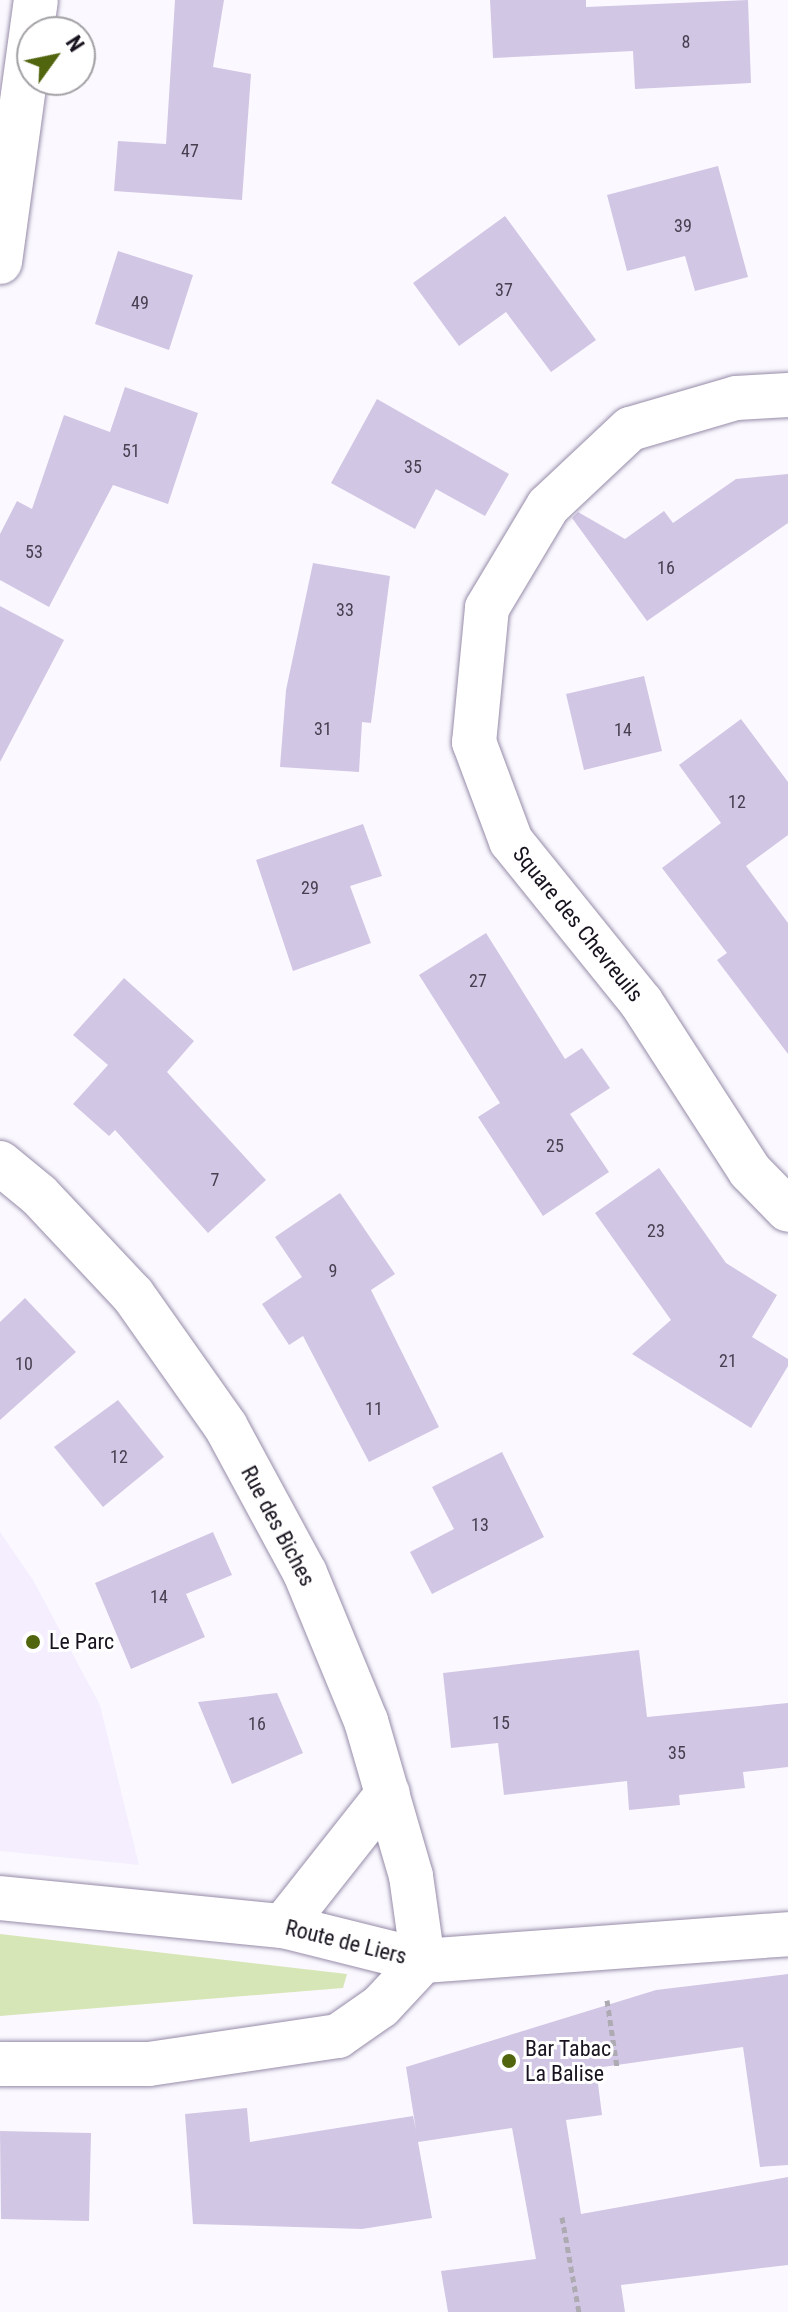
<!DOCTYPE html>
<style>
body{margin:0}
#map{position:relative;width:788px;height:2312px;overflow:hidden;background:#fbf9ff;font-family:"Roboto Condensed",sans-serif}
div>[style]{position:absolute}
.built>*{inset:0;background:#f4eefe}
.green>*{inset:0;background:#d7e6b7}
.building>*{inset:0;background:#d2c6e5}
.path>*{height:5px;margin-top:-2.5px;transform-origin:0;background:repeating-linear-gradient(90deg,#adaab2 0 6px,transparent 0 10px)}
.roads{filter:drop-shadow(0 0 2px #978ca9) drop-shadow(0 0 2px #978ca9)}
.minor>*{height:44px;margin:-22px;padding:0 22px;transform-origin:22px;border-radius:22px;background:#fff}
.dots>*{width:22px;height:22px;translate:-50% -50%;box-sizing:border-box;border:4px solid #fff;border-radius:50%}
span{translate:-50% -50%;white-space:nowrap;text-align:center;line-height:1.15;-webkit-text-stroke:6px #fff;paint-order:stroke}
.number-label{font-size:18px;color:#464050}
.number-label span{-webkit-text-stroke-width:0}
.street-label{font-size:22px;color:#18131e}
.poi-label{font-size:22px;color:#18131e}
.left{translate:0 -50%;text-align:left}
.north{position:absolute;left:16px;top:16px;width:80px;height:80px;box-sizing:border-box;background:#fff;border:2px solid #a3a1a5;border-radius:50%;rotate:57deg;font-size:22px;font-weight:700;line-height:32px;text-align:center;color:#18131e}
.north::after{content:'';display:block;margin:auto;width:28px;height:36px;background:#51640e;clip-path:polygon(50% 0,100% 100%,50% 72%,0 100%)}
</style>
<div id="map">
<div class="built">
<div style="clip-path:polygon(0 1532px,33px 1580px,100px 1705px,139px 1865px,0 1851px)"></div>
</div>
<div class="green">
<div style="clip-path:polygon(0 1934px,347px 1974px,343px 1988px,0 2016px)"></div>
</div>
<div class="building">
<div style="clip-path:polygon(175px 0,224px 0,213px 67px,251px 74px,242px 200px,114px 191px,118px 141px,166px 144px)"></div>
<div style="clip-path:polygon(490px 0,586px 0,586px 7px,748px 0,751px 83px,635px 89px,633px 51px,493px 58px)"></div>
<div style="clip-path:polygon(718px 166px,748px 277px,695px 291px,685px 256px,627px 271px,607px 195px)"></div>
<div style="clip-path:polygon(505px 216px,596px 340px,551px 372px,506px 312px,459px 346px,413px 283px)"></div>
<div style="clip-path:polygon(118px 251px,193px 275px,169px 350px,95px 324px)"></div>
<div style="clip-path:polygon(125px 387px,198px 413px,168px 504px,113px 485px,49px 607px,0 580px,0 534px,17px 501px,32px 509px,64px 415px,110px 432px)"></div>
<div style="clip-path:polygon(377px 399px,509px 474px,485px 516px,436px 489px,415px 529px,331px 483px)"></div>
<div style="clip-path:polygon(788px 474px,788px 523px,647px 621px,572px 518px,578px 512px,625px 539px,664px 511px,673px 523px,736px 479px)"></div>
<div style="clip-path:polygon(313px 563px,390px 576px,371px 723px,362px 722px,359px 772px,280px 767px,286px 690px)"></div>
<div style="clip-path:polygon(0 606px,64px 640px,0 762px)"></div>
<div style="clip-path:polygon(644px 676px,662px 751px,584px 770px,566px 694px)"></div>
<div style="clip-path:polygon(741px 719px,788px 782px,788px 835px,746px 866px,788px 923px,788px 1054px,717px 960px,727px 953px,662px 868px,721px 823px,679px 765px)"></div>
<div style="clip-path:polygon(363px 824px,382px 876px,350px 886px,371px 943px,293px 971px,256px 860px)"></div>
<div style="clip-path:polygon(486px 933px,565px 1059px,582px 1048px,610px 1088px,570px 1114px,609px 1172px,543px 1216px,478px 1117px,500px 1103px,419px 975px)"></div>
<div style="clip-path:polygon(124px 978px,194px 1041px,167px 1072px,266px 1180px,208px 1233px,115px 1130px,109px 1136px,73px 1104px,108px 1065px,73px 1035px)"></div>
<div style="clip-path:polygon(659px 1168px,726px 1263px,777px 1295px,752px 1337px,788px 1359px,788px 1366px,751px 1428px,632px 1354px,671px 1320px,595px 1213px)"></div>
<div style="clip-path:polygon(340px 1193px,395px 1274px,371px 1290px,439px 1427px,369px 1462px,303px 1336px,289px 1345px,262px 1304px,302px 1277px,275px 1237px)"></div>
<div style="clip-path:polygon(25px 1298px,76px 1352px,0 1420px,0 1322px)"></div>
<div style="clip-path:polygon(118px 1400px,164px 1457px,103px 1507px,54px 1447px)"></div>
<div style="clip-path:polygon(502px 1452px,544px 1537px,432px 1594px,410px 1552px,454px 1529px,432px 1487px)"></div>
<div style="clip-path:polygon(213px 1532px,232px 1575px,186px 1594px,205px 1637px,131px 1669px,95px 1583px)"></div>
<div style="clip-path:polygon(639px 1650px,647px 1717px,788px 1703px,788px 1767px,743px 1772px,745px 1788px,679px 1795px,680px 1805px,629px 1810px,627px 1781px,504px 1795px,498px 1743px,451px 1748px,443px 1673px)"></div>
<div style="clip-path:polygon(277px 1693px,303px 1753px,232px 1784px,198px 1702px)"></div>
<div style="clip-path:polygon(788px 1974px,788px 2165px,760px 2167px,743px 2047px,596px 2068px,602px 2115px,566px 2120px,581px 2214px,788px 2177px,788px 2265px,621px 2285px,625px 2312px,448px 2312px,441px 2271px,536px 2259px,512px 2128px,418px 2142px,432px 2218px,362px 2229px,193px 2224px,185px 2114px,247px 2108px,250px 2142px,413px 2116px,416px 2130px,406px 2067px,656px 1990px)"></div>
<div style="clip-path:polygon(0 2131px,91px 2133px,89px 2221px,1px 2219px)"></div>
</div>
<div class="path">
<div style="left:607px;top:2000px;width:68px;rotate:81.5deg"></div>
<div style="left:562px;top:2217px;width:97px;rotate:79.9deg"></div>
</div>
<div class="roads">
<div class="minor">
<div style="left:0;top:262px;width:264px;rotate:-82.2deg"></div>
<div style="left:788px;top:395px;width:52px;rotate:176.7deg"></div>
<div style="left:736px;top:398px;width:110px;rotate:163.7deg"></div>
<div style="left:630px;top:429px;width:112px;rotate:136.8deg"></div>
<div style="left:548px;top:506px;width:119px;rotate:120.9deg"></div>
<div style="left:487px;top:608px;width:135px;rotate:95.5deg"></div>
<div style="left:474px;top:742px;width:106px;rotate:69.5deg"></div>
<div style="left:511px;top:841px;width:207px;rotate:51.1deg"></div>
<div style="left:641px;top:1002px;width:201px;rotate:57.2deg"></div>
<div style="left:750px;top:1171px;width:54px;rotate:45.7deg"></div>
<div style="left:0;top:1163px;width:50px;rotate:39.4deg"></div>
<div style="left:39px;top:1195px;width:137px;rotate:46.8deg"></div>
<div style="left:133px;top:1295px;width:161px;rotate:54.8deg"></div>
<div style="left:226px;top:1427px;width:166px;rotate:61.6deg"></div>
<div style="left:305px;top:1573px;width:160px;rotate:67.6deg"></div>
<div style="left:366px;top:1721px;width:161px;rotate:73.8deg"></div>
<div style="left:411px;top:1876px;width:86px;rotate:82deg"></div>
<div style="left:0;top:1898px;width:284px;rotate:5.7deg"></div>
<div style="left:283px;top:1926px;width:144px;rotate:14deg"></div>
<div style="left:423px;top:1961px;width:366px;rotate:-4.2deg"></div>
<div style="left:283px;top:1926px;width:169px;rotate:-51.7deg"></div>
<div style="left:0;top:2064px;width:149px"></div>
<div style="left:149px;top:2064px;width:191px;rotate:-8.4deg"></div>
<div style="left:338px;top:2036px;width:52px;rotate:-34.9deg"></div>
<div style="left:381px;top:2006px;width:62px;rotate:-47deg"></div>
</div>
</div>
<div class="dots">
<div style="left:33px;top:1642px;background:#51640e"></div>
<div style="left:509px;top:2061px;background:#51640e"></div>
</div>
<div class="number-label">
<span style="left:686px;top:42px">8</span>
<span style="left:190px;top:151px">47</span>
<span style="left:683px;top:226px">39</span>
<span style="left:504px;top:290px">37</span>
<span style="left:140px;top:303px">49</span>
<span style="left:131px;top:451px">51</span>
<span style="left:413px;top:467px">35</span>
<span style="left:34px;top:552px">53</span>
<span style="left:666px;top:568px">16</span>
<span style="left:345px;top:610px">33</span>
<span style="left:323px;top:729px">31</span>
<span style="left:623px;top:730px">14</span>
<span style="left:737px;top:802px">12</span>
<span style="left:310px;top:888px">29</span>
<span style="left:478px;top:981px">27</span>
<span style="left:555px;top:1146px">25</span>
<span style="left:215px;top:1180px">7</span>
<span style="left:656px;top:1231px">23</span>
<span style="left:333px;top:1271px">9</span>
<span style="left:728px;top:1361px">21</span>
<span style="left:24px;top:1364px">10</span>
<span style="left:374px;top:1409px">11</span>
<span style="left:119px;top:1457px">12</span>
<span style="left:480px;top:1525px">13</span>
<span style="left:159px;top:1597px">14</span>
<span style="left:501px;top:1723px">15</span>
<span style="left:257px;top:1724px">16</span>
<span style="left:677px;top:1753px">35</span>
</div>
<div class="street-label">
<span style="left:578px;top:924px;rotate:51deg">Square des Chevreuils</span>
<span style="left:278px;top:1526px;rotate:62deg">Rue des Biches</span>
<span style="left:346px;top:1942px;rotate:14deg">Route de Liers</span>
</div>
<div class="poi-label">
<span class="left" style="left:49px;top:1642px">Le Parc</span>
<span class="left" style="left:525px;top:2061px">Bar Tabac<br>La Balise</span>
</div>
<div class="north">N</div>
</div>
